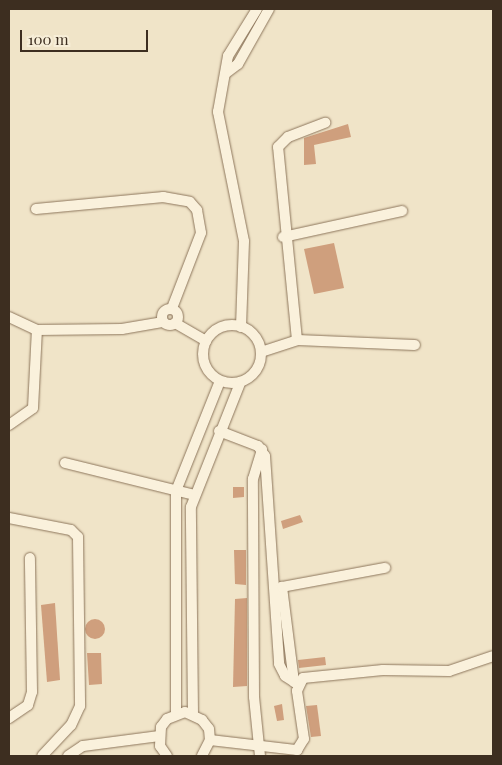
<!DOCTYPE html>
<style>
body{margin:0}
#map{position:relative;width:502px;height:765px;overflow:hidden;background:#f0e4c8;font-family:"Playfair Display",serif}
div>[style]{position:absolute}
.building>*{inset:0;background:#cf9f7d}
.round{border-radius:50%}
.roads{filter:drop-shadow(0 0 1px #8d765c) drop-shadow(0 0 1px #8d765c)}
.minor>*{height:10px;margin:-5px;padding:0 5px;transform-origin:5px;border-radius:5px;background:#faf1dc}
.minor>.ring{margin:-5px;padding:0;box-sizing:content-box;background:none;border:10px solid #faf1dc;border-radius:50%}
span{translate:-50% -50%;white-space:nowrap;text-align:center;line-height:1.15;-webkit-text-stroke:4.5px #f7eed8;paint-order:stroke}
.frame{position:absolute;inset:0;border:10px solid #3d2e20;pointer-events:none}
.scale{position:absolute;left:20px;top:30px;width:128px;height:22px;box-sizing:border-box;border:2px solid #3d2e20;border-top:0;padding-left:6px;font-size:15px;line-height:18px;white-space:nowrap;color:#3d2e20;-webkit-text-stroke:4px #f7eed8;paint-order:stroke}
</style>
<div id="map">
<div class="building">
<div style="clip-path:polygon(348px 124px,351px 137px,314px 145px,316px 164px,304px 165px,304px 138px)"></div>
<div style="clip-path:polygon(334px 243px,344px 288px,314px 294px,304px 249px)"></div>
<div style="clip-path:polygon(233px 487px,244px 487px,244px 497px,233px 498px)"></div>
<div style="clip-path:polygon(300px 515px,303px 522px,283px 529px,281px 521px)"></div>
<div style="clip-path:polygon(234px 550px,246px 550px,246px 585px,235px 584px)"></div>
<div style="clip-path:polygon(247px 598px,247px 686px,233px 687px,235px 599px)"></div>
<div style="clip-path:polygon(55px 603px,60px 680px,47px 682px,41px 605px)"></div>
<div class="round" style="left:85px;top:619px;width:20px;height:20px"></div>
<div style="clip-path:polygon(87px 653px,101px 653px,102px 684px,89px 685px)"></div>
<div style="clip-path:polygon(325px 657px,326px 665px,299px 668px,298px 660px)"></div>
<div style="clip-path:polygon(282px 704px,284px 720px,277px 721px,274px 706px)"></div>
<div style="clip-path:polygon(317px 705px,321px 736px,311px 737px,306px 706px)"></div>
</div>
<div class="roads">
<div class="minor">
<div style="left:226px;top:73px;width:15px;rotate:-37deg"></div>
<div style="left:238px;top:64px;width:63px;rotate:-60.6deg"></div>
<div style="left:36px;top:209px;width:128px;rotate:-5.4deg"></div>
<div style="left:163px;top:197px;width:27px;rotate:10deg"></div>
<div style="left:190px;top:202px;width:11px;rotate:49deg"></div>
<div style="left:197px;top:210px;width:23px;rotate:80deg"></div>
<div style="left:201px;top:233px;width:80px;rotate:111.1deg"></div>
<div style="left:283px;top:237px;width:122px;rotate:-12.3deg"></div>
<div class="ring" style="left:162px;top:309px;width:6px;height:6px"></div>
<div style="left:9px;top:317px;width:31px;rotate:25deg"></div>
<div style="left:37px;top:330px;width:85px;rotate:-0.7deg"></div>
<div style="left:122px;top:329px;width:42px;rotate:-9.7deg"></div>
<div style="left:175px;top:323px;width:36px;rotate:30deg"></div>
<div class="ring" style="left:203px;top:325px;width:48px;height:48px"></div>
<div style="left:241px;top:327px;width:86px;rotate:-88deg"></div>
<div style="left:244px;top:241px;width:132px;rotate:-101.4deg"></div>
<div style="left:218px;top:112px;width:57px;rotate:-79.9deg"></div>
<div style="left:228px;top:56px;width:55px;rotate:-58.3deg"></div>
<div style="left:297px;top:340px;width:194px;rotate:-95.6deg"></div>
<div style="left:278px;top:147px;width:14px;rotate:-45deg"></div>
<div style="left:288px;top:137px;width:40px;rotate:-21deg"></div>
<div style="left:261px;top:352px;width:38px;rotate:-18deg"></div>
<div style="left:297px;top:340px;width:118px;rotate:2.4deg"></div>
<div style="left:9px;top:425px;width:29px;rotate:-35deg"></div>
<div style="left:33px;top:408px;width:78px;rotate:-87.1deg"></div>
<div style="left:219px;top:431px;width:42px;rotate:21deg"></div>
<div style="left:258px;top:446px;width:12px;rotate:55deg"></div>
<div style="left:265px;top:456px;width:208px;rotate:86.1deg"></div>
<div style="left:279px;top:664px;width:13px;rotate:63deg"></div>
<div style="left:285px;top:676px;width:15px;rotate:32deg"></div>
<div style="left:65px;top:463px;width:133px;rotate:13.9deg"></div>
<div style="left:9px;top:518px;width:63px;rotate:11deg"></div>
<div style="left:71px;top:530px;width:10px;rotate:45deg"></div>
<div style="left:78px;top:537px;width:169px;rotate:89.3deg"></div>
<div style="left:80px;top:706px;width:21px;rotate:115deg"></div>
<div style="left:71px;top:725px;width:42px;rotate:133.1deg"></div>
<div style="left:294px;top:682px;width:96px;rotate:-97.2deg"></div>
<div style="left:282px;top:587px;width:105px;rotate:-10.5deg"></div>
<div style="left:176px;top:714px;width:223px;rotate:-90deg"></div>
<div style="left:176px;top:491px;width:118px;rotate:-68.2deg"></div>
<div style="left:193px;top:714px;width:207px;rotate:-90.6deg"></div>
<div style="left:191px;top:507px;width:133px;rotate:-68.4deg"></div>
<div style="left:9px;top:718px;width:23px;rotate:-34deg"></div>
<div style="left:28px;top:705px;width:14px;rotate:-73deg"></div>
<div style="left:32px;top:692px;width:134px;rotate:-90.9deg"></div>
<div style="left:210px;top:740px;width:88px;rotate:6.6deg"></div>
<div style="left:297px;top:750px;width:13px;rotate:-58deg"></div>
<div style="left:304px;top:739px;width:49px;rotate:-98.3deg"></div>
<div style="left:297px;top:691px;width:14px;rotate:-65deg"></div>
<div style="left:303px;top:678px;width:80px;rotate:-5.7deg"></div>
<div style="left:383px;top:670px;width:66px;rotate:0.9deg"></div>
<div style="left:449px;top:671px;width:46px;rotate:-18.8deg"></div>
<div style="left:68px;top:756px;width:18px;rotate:-34deg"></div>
<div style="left:83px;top:746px;width:77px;rotate:-7.5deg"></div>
<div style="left:167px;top:756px;width:12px;rotate:-125deg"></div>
<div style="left:160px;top:746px;width:19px;rotate:-87deg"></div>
<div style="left:161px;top:727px;width:10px;rotate:-53deg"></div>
<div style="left:167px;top:719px;width:19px;rotate:-21deg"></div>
<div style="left:185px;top:712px;width:19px;rotate:25deg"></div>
<div style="left:202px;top:720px;width:11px;rotate:52deg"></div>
<div style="left:209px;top:729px;width:11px;rotate:85deg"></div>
<div style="left:210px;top:740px;width:18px;rotate:117deg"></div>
<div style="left:260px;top:756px;width:59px;rotate:-95.8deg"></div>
<div style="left:254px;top:697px;width:218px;rotate:-90.3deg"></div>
<div style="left:253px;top:479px;width:31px;rotate:-73deg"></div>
</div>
</div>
<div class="frame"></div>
<div class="scale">100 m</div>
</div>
